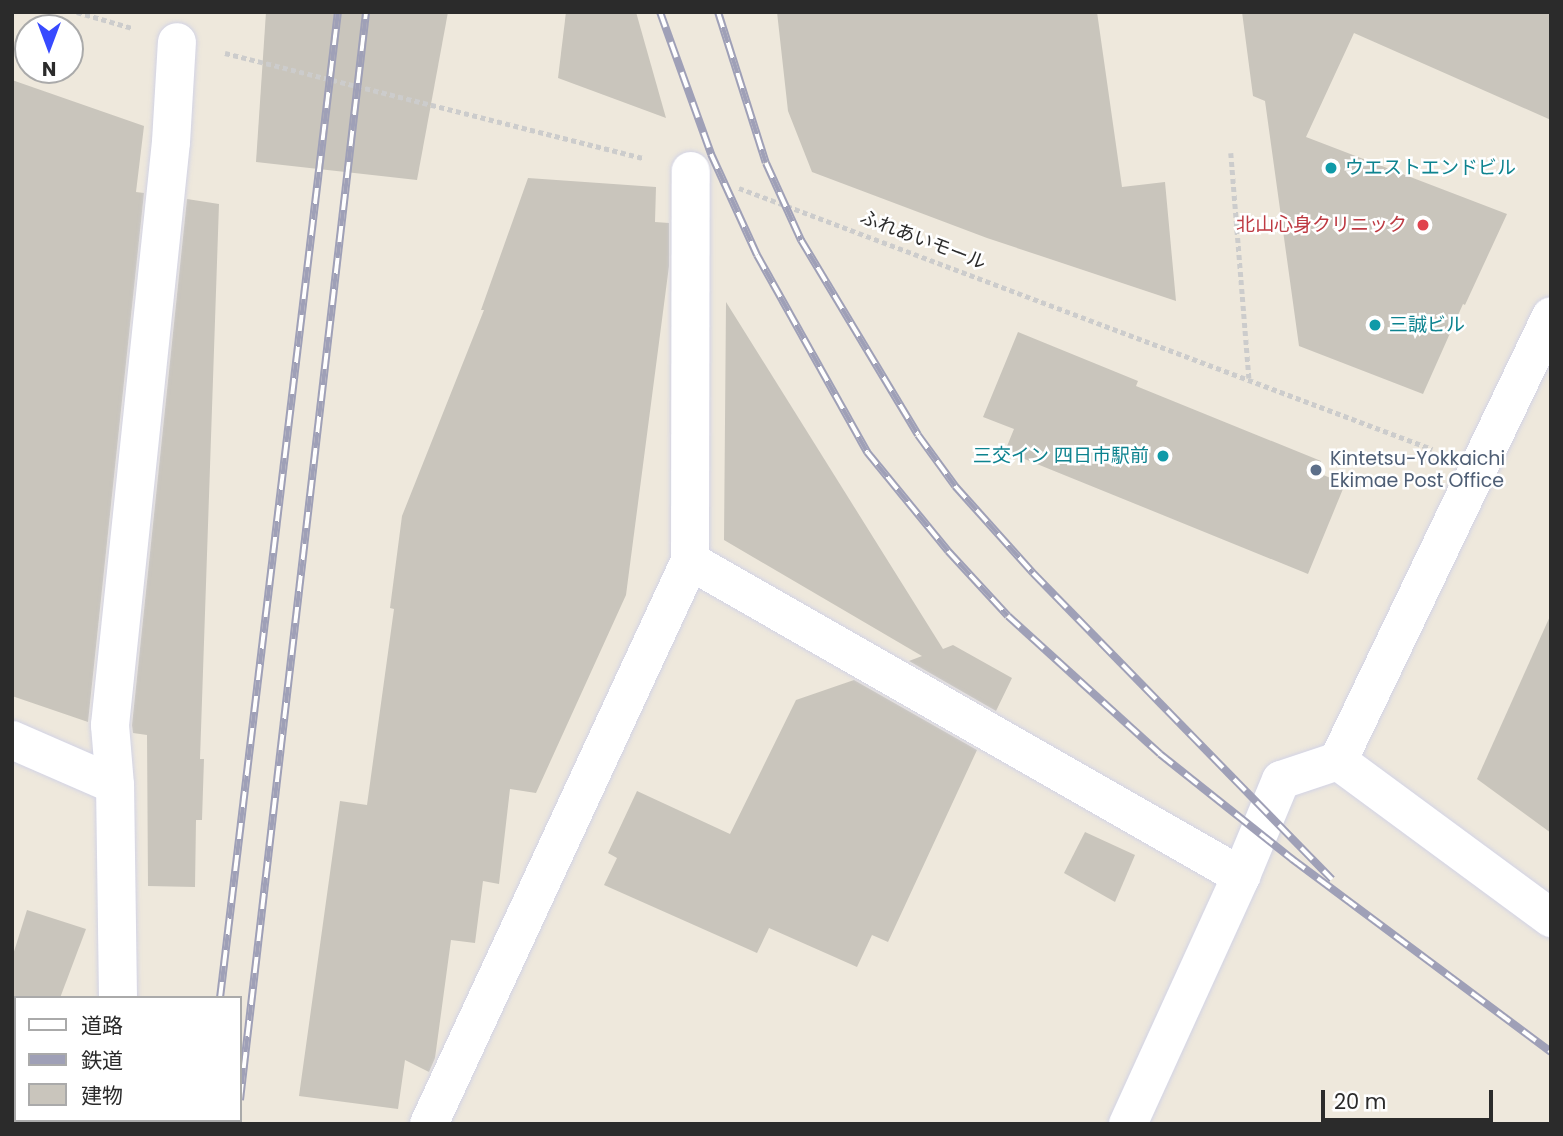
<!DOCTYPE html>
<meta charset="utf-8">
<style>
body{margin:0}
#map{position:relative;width:1563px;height:1136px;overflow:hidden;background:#eee8dc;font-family:Poppins,"Noto Sans JP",sans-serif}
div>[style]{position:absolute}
.building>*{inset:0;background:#c9c5bc}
.path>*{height:4.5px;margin-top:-2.25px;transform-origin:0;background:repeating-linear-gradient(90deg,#ccc 0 5px,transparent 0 8.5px)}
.roads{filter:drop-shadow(0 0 2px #d2d3e5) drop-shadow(0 0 2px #d2d3e5)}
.minor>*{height:38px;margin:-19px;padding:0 19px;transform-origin:19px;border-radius:19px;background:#fff}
.rail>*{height:8px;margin-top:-4px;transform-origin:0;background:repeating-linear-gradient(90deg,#fff 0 16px,#9fa0b7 0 32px);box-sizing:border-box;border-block:2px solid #9fa0b7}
.dots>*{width:19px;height:19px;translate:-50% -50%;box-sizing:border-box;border:4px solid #fff;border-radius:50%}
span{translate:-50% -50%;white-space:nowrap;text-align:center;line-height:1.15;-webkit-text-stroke:5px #fff;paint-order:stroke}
.culture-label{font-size:19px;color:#0d838f}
.left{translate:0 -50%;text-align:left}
.right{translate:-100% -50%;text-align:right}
.health-label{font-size:19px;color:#be3a42}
.street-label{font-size:19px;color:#2b2b2b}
.service-label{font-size:19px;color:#4e5e75}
.frame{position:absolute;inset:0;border:14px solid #2b2b2b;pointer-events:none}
.legend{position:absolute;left:14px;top:996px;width:228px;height:126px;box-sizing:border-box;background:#fff;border:2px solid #aaa;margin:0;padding:9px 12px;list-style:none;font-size:21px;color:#2b2b2b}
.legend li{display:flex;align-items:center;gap:14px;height:35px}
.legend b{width:35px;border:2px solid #aaa}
.north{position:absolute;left:14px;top:14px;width:70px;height:70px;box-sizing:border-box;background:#fff;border:2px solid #aaa;border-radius:50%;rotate:180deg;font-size:19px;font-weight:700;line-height:28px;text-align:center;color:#2b2b2b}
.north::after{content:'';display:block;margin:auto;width:24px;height:32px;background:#384aff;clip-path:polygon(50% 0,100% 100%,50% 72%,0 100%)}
.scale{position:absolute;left:1321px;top:1090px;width:172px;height:32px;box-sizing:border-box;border:4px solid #2b2b2b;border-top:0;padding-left:9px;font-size:21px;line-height:24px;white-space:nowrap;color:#2b2b2b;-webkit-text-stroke:5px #fff;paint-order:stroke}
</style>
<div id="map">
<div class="building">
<div style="clip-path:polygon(266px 12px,448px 12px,417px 180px,256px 162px)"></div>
<div style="clip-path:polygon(566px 12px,636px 12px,666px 118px,558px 78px)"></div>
<div style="clip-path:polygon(777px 12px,1097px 12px,1122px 187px,1165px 182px,1176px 301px,987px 238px,812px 172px,788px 111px)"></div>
<div style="clip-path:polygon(1242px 12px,1551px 12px,1551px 120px,1354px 33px,1306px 137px,1507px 214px,1465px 305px,1463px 304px,1423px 394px,1299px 346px,1265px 101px,1253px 96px)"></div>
<div style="clip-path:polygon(12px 80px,144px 126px,136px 192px,144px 193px,88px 722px,12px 696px)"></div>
<div style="clip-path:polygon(528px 178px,656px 187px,655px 222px,669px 223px,669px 266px,626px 595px,536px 793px,510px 789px,499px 884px,483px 881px,475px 943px,451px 940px,435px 1058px,429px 1072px,405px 1060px,398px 1109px,299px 1096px,340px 801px,367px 805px,394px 609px,390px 608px,402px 516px,484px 310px,481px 310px)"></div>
<div style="clip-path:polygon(187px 199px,219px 204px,200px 759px,204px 759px,202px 820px,196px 820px,195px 887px,148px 886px,147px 735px,133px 733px,132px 725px)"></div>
<div style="clip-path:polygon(726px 302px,943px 649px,953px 645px,1012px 678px,996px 711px,909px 661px,922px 656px,724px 540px)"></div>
<div style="clip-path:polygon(1018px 332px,1138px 381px,1136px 386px,1321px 461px,1316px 472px,1345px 484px,1308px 574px,1005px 451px,1014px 429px,983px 417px)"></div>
<div style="clip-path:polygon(1551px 614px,1551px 833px,1477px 779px)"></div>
<div style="clip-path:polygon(854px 680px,977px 750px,888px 942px,872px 935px,857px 967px,769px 928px,757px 953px,604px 885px,617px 858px,608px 853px,637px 791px,730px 834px,796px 700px)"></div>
<div style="clip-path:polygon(1085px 832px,1135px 855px,1115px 902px,1064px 873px)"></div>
<div style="clip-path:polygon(27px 910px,86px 929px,60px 998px,12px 998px,12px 958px)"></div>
</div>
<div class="path">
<div style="left:77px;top:12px;width:57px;rotate:16.2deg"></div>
<div style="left:225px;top:53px;width:432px;rotate:14.1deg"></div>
<div style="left:1231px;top:153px;width:226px;rotate:85.4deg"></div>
<div style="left:739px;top:188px;width:741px;rotate:20.64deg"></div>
</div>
<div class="roads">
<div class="minor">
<div style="left:690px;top:561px;width:635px;rotate:29.76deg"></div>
<div style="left:12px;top:740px;width:112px;rotate:23.6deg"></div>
<div style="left:1338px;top:761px;width:265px;rotate:36.4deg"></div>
<div style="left:118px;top:998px;width:213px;rotate:-90.8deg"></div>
<div style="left:115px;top:785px;width:60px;rotate:-94.8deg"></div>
<div style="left:110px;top:725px;width:586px;rotate:-84.03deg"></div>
<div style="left:171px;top:142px;width:100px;rotate:-86.6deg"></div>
<div style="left:120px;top:1120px;width:4px;rotate:90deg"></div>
<div style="left:429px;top:1124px;width:621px;rotate:-65.13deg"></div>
<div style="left:690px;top:561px;width:390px;rotate:-89.9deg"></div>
<div style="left:1128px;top:1124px;width:273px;rotate:-65.5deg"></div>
<div style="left:1241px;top:876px;width:104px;rotate:-67.4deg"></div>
<div style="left:1281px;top:780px;width:60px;rotate:-18.4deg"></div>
<div style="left:1338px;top:761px;width:493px;rotate:-64.4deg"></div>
</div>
</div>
<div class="rail">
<div style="left:660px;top:12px;width:151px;rotate:70.2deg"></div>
<div style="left:711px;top:154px;width:111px;rotate:65.5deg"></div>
<div style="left:757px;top:255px;width:226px;rotate:60.8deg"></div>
<div style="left:867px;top:452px;width:128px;rotate:50.7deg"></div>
<div style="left:948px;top:551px;width:88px;rotate:47.3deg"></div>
<div style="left:1008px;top:616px;width:205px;rotate:42.2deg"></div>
<div style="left:1160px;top:754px;width:169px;rotate:38.5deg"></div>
<div style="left:1292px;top:859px;width:323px;rotate:36.7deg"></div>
<div style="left:718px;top:12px;width:158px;rotate:72.4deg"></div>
<div style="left:766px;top:163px;width:85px;rotate:65.6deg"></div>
<div style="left:801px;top:240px;width:227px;rotate:59deg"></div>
<div style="left:918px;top:435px;width:63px;rotate:54deg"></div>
<div style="left:955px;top:486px;width:117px;rotate:48.1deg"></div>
<div style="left:1033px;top:573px;width:428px;rotate:45.7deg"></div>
<div style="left:220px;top:998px;width:993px;rotate:-83.18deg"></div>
<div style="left:240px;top:1100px;width:1095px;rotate:-83.39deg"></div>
<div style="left:205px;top:1124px;width:4px;rotate:-90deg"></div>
<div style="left:237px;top:1124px;width:4px;rotate:-90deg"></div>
</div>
<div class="dots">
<div style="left:1331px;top:168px;background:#0f9aa8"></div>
<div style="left:1423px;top:225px;background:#e0444e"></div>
<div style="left:1375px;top:325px;background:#0f9aa8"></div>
<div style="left:1163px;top:456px;background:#0f9aa8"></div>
<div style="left:1316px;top:470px;background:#5c6f8a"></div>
</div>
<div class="culture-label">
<span class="left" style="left:1345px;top:168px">ウエストエンドビル</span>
<span class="left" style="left:1389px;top:325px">三誠ビル</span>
<span class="right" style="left:1149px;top:456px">三交イン 四日市駅前</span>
</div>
<div class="health-label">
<span class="right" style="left:1407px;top:225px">北山心身クリニック</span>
</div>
<div class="street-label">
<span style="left:923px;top:240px;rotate:21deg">ふれあいモール</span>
</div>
<div class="service-label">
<span class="left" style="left:1330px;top:470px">Kintetsu-Yokkaichi<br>Ekimae Post Office</span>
</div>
<div class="frame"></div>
<ul class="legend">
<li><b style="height:9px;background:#fff"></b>道路</li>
<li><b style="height:9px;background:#9fa0b7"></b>鉄道</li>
<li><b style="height:19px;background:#c9c5bc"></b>建物</li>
</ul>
<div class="north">N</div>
<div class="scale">20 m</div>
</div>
